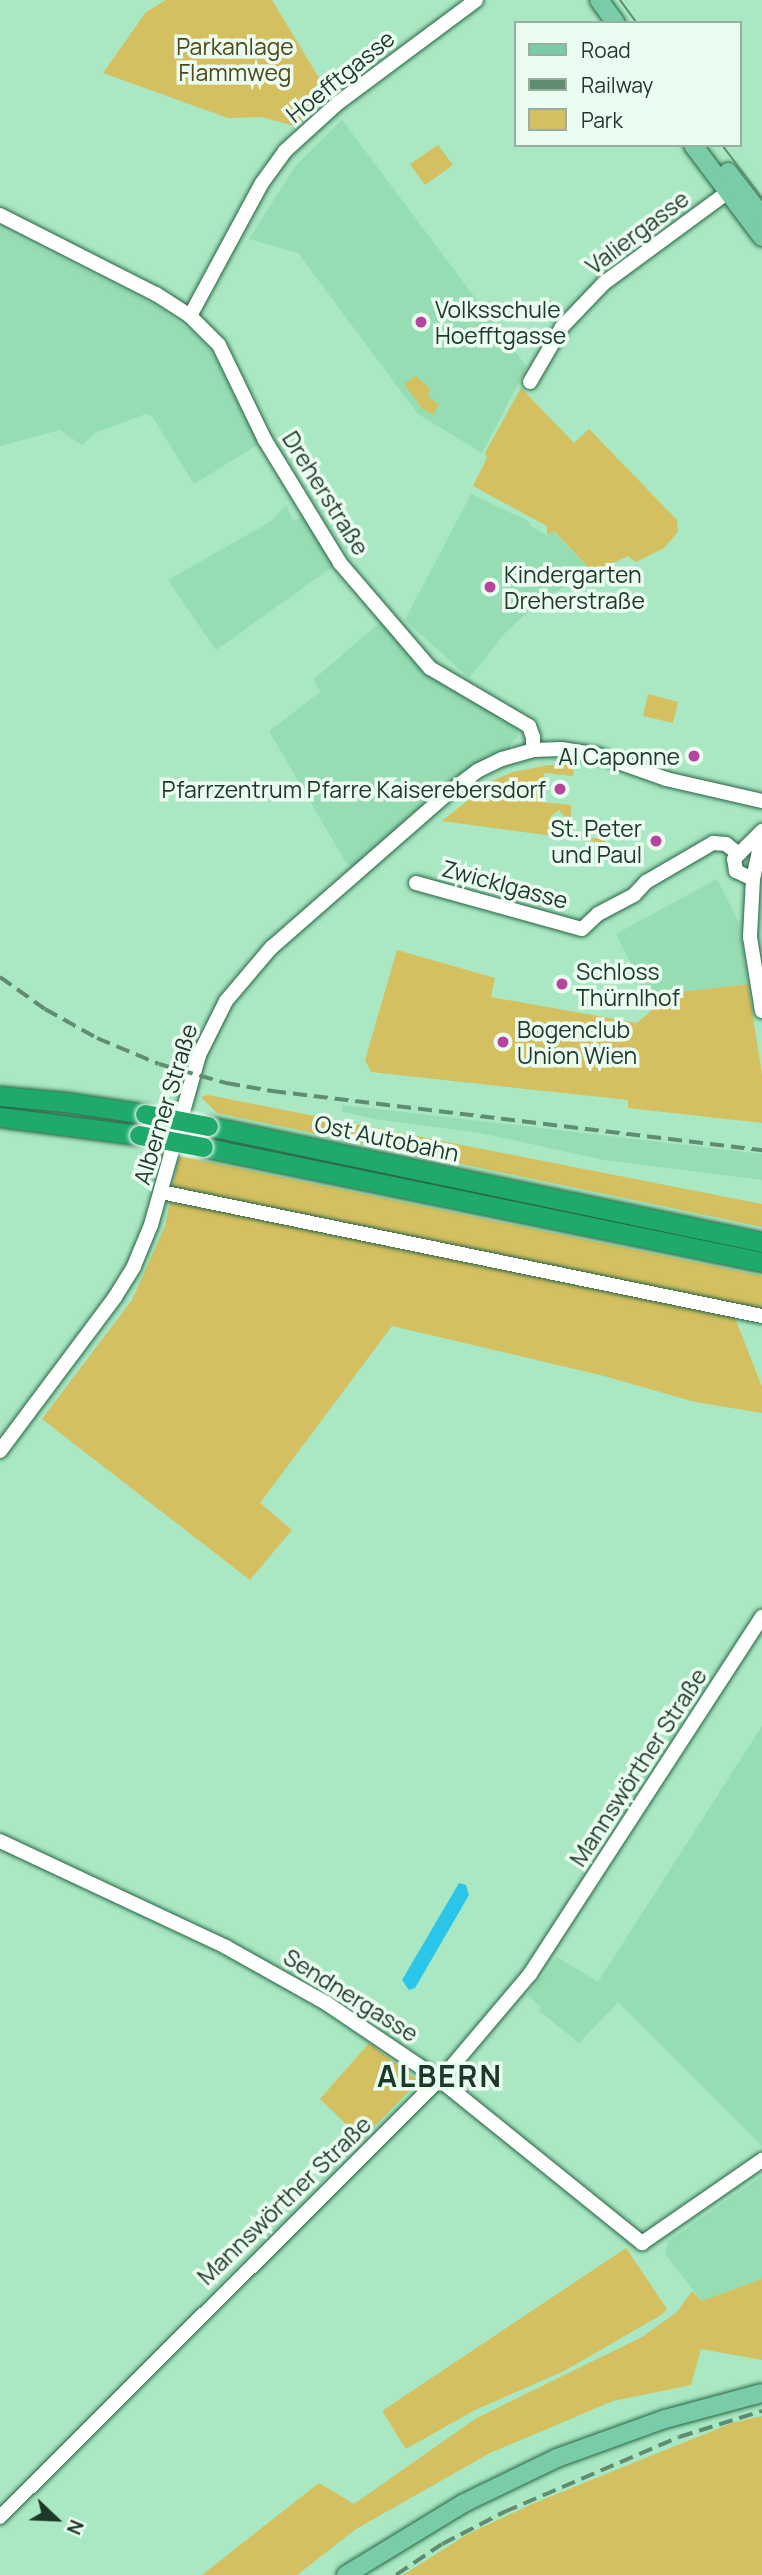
<!DOCTYPE html>
<meta charset="utf-8">
<style>
body{margin:0}
#map{position:relative;width:762px;height:2575px;overflow:hidden;background:#a9e8c2;font-family:Manrope,sans-serif}
div>[style]{position:absolute}
.built>*{inset:0;background:#96ddb3}
.green>*{inset:0;background:#d4c060}
.water>*{inset:0;background:#2ac5e8}
.roads{filter:drop-shadow(0 0 2px #276444) drop-shadow(0 0 2px #276444)}
.minor>*{height:14px;margin:-7px;padding:0 7px;transform-origin:7px;border-radius:7px;background:#fff}
.major>*{height:18px;margin:-9px;padding:0 9px;transform-origin:9px;border-radius:9px;background:#79cca7}
.highway>*{height:19px;margin:-9.5px;padding:0 9.5px;transform-origin:9.5px;border-radius:9.5px;background:#1faa6c}
.tram>*{height:2px;margin:-1px;padding:0 1px;transform-origin:1px;border-radius:1px;background:#608c72}
.rail>*{height:3.5px;margin-top:-1.75px;transform-origin:0;background:repeating-linear-gradient(90deg,#608c72 0 14px,transparent 0 21px)}
.bridges{filter:drop-shadow(0 0 2px #fff) drop-shadow(0 0 2px #fff)}
.highway-bridge>*{height:19px;margin:-9.5px;padding:0 9.5px;transform-origin:9.5px;border-radius:9.5px;background:#1faa6c}
.dots>*{width:19px;height:19px;translate:-50% -50%;box-sizing:border-box;border:4px solid #ebfdf1;border-radius:50%}
span{translate:-50% -50%;white-space:nowrap;text-align:center;line-height:1.15;-webkit-text-stroke:7px #ebfdf1;paint-order:stroke}
.park-label{font-size:23px;color:#4f4619}
.street-label{font-size:23px;color:#1d3728}
.poi-label{font-size:23px;color:#1d3728}
.left{translate:0 -50%;text-align:left}
.right{translate:-100% -50%;text-align:right}
.district-label{font-size:30px;color:#1d3728;font-weight:700;letter-spacing:2px}
.legend{position:absolute;left:514px;top:21px;width:228px;height:126px;box-sizing:border-box;background:#ebfdf1;border:2px solid #99aea1;margin:0;padding:9px 12px;list-style:none;font-size:21px;color:#1d3728}
.legend li{display:flex;align-items:center;gap:14px;height:35px}
.legend b{width:35px;border:2px solid #99aea1}
.north{position:absolute;left:21px;top:2484px;width:70px;height:70px;-webkit-text-stroke:5px #ebfdf1;paint-order:stroke;rotate:113deg;font-size:19px;font-weight:700;line-height:28px;text-align:center;color:#1d3728}
.north::after{content:'';display:block;margin:auto;width:24px;height:32px;background:#1d3728;clip-path:polygon(50% 0,100% 100%,50% 72%,0 100%)}
</style>
<div id="map">
<div class="built">
<div style="clip-path:polygon(342px 120px,527px 367px,482px 453px,418px 414px,298px 253px,249px 239px,296px 165px)"></div>
<div style="clip-path:polygon(0 228px,153px 304px,195px 334px,213px 354px,259px 444px,194px 484px,152px 416px,146px 414px,97px 432px,82px 445px,60px 430px,0 446px)"></div>
<div style="clip-path:polygon(471px 494px,530px 522px,529px 525px,548px 536px,553px 531px,592px 571px,537px 603px,506px 632px,469px 678px,405px 620px)"></div>
<div style="clip-path:polygon(286px 505px,293px 520px,305px 517px,335px 565px,216px 650px,168px 580px,272px 521px)"></div>
<div style="clip-path:polygon(383px 620px,434px 677px,470px 700px,515px 723px,519px 734px,509px 748px,478px 765px,353px 869px,345px 861px,269px 731px,320px 692px,314px 679px)"></div>
<div style="clip-path:polygon(717px 879px,739px 923px,748px 984px,671px 993px,653px 1009px,616px 934px)"></div>
<div style="clip-path:polygon(342px 1105px,762px 1154px,762px 1180px,604px 1160px,480px 1133px,375px 1119px,342px 1112px)"></div>
<div style="clip-path:polygon(762px 1726px,762px 2146px,618px 2002px,579px 2043px,539px 2011px,541px 2007px,528px 1995px,557px 1957px,598px 1982px)"></div>
<div style="clip-path:polygon(762px 2176px,762px 2279px,702px 2301px,665px 2254px,668px 2241px)"></div>
</div>
<div class="green">
<div style="clip-path:polygon(166px 0,272px 0,330px 96px,294px 126px,262px 117px,228px 118px,103px 73px,146px 12px)"></div>
<div style="clip-path:polygon(438px 145px,453px 165px,425px 185px,410px 164px)"></div>
<div style="clip-path:polygon(416px 376px,430px 389px,428px 396px,439px 405px,433px 415px,422px 408px,404px 384px)"></div>
<div style="clip-path:polygon(521px 388px,574px 443px,589px 429px,677px 520px,678px 532px,664px 548px,636px 562px,628px 556px,593px 572px,554px 531px,547px 535px,547px 526px,473px 486px,487px 458px,485px 453px)"></div>
<div style="clip-path:polygon(648px 694px,678px 702px,673px 723px,643px 716px)"></div>
<div style="clip-path:polygon(548px 765px,571px 765px,574px 772px,573px 776px,544px 773px,541px 802px,571px 805px,571px 817px,564px 816px,559px 810px,550px 817px,556px 826px,563px 820px,570px 821px,569px 835px,601px 839px,603px 823px,610px 826px,605px 843px,442px 821px,492px 781px,513px 772px)"></div>
<div style="clip-path:polygon(397px 950px,495px 978px,491px 997px,637px 1023px,671px 993px,748px 984px,762px 1075px,762px 1123px,628px 1108px,628px 1100px,371px 1072px,365px 1060px)"></div>
<div style="clip-path:polygon(208px 1095px,762px 1204px,762px 1227px,217px 1113px,201px 1097px)"></div>
<div style="clip-path:polygon(179px 1156px,762px 1276px,762px 1320px,735px 1318px,762px 1387px,762px 1413px,695px 1402px,604px 1376px,392px 1326px,260px 1503px,292px 1530px,250px 1580px,42px 1419px,132px 1300px,165px 1226px)"></div>
<div style="clip-path:polygon(369px 2043px,419px 2081px,362px 2139px,320px 2099px)"></div>
<div style="clip-path:polygon(626px 2248px,667px 2309px,661px 2315px,564px 2371px,473px 2411px,406px 2449px,382px 2411px)"></div>
<div style="clip-path:polygon(762px 2279px,762px 2360px,701px 2349px,691px 2385px,613px 2401px,490px 2453px,356px 2529px,297px 2575px,202px 2575px,319px 2483px,354px 2504px,475px 2419px,642px 2337px,677px 2312px,692px 2291px,702px 2301px)"></div>
<div style="clip-path:polygon(762px 2416px,762px 2575px,403px 2575px,466px 2535px,532px 2504px,732px 2423px)"></div>
</div>
<div class="water">
<div style="clip-path:polygon(459px 1883px,466px 1885px,469px 1895px,415px 1988px,409px 1990px,402px 1980px)"></div>
</div>
<div class="roads">
<div class="minor">
<div style="left:0;top:215px;width:175px;rotate:26.9deg"></div>
<div style="left:156px;top:294px;width:40px;rotate:32.9deg"></div>
<div style="left:190px;top:316px;width:41px;rotate:45deg"></div>
<div style="left:219px;top:345px;width:106px;rotate:64.2deg"></div>
<div style="left:265px;top:440px;width:144px;rotate:58.6deg"></div>
<div style="left:340px;top:563px;width:138px;rotate:49.4deg"></div>
<div style="left:430px;top:668px;width:115px;rotate:30.4deg"></div>
<div style="left:529px;top:726px;width:12px;rotate:70deg"></div>
<div style="left:533px;top:737px;width:13px;rotate:90deg"></div>
<div style="left:190px;top:316px;width:151px;rotate:-61.6deg"></div>
<div style="left:262px;top:183px;width:39px;rotate:-54deg"></div>
<div style="left:285px;top:151px;width:72px;rotate:-42.2deg"></div>
<div style="left:338px;top:103px;width:172px;rotate:-36.7deg"></div>
<div style="left:530px;top:382px;width:64px;rotate:-59.8deg"></div>
<div style="left:562px;top:327px;width:61px;rotate:-46.3deg"></div>
<div style="left:604px;top:283px;width:154px;rotate:-36.3deg"></div>
<div style="left:762px;top:837px;width:43px;rotate:102.1deg"></div>
<div style="left:753px;top:879px;width:58px;rotate:93deg"></div>
<div style="left:750px;top:937px;width:75px;rotate:80.8deg"></div>
<div style="left:753px;top:879px;width:19px;rotate:-155deg"></div>
<div style="left:736px;top:871px;width:12px;rotate:-99deg"></div>
<div style="left:734px;top:859px;width:40px;rotate:-45deg"></div>
<div style="left:416px;top:883px;width:172px;rotate:15.5deg"></div>
<div style="left:582px;top:929px;width:22px;rotate:-43deg"></div>
<div style="left:598px;top:914px;width:41px;rotate:-27.8deg"></div>
<div style="left:634px;top:895px;width:18px;rotate:-47deg"></div>
<div style="left:646px;top:882px;width:78px;rotate:-30.2deg"></div>
<div style="left:713px;top:843px;width:13px;rotate:4deg"></div>
<div style="left:726px;top:844px;width:14px;rotate:39deg"></div>
<div style="left:161px;top:1192px;width:614px;rotate:11.66deg"></div>
<div style="left:0;top:1451px;width:192px;rotate:-53.2deg"></div>
<div style="left:115px;top:1297px;width:36px;rotate:-58deg"></div>
<div style="left:134px;top:1266px;width:44px;rotate:-67.5deg"></div>
<div style="left:151px;top:1225px;width:177px;rotate:-74.2deg"></div>
<div style="left:199px;top:1055px;width:60px;rotate:-63.4deg"></div>
<div style="left:226px;top:1001px;width:70px;rotate:-49.7deg"></div>
<div style="left:271px;top:948px;width:235px;rotate:-41.2deg"></div>
<div style="left:448px;top:793px;width:36px;rotate:-37deg"></div>
<div style="left:477px;top:771px;width:28px;rotate:-26deg"></div>
<div style="left:502px;top:759px;width:32px;rotate:-16deg"></div>
<div style="left:533px;top:750px;width:28px;rotate:-2deg"></div>
<div style="left:561px;top:749px;width:37px;rotate:9deg"></div>
<div style="left:598px;top:755px;width:72px;rotate:19.4deg"></div>
<div style="left:666px;top:779px;width:98px;rotate:12.9deg"></div>
<div style="left:0;top:1841px;width:250px;rotate:25.1deg"></div>
<div style="left:226px;top:1947px;width:115px;rotate:29.2deg"></div>
<div style="left:326px;top:2003px;width:138px;rotate:34deg"></div>
<div style="left:440px;top:2080px;width:260px;rotate:38.9deg"></div>
<div style="left:642px;top:2243px;width:146px;rotate:-34.7deg"></div>
<div style="left:0;top:2517px;width:632px;rotate:-44.87deg"></div>
<div style="left:448px;top:2071px;width:127px;rotate:-49.8deg"></div>
<div style="left:530px;top:1974px;width:426px;rotate:-57deg"></div>
</div>
<div class="major">
<div style="left:599px;top:0;width:29px;rotate:54deg"></div>
<div style="left:693px;top:145px;width:115px;rotate:53.1deg"></div>
<div style="left:728px;top:172px;width:56px;rotate:52.3deg"></div>
<div style="left:346px;top:2575px;width:138px;rotate:-31.4deg"></div>
<div style="left:464px;top:2503px;width:103px;rotate:-25.8deg"></div>
<div style="left:557px;top:2458px;width:115px;rotate:-19.9deg"></div>
<div style="left:665px;top:2419px;width:100px;rotate:-15deg"></div>
</div>
<div class="highway">
<div style="left:0;top:1096px;width:65px;rotate:5.3deg"></div>
<div style="left:65px;top:1102px;width:81px;rotate:8.5deg"></div>
<div style="left:0;top:1117px;width:140px;rotate:7.4deg"></div>
<div style="left:208px;top:1126px;width:566px;rotate:11.83deg"></div>
<div style="left:203px;top:1147px;width:571px;rotate:11.62deg"></div>
</div>
</div>
<div class="tram">
<div style="left:620px;top:0;width:29px;rotate:54deg"></div>
<div style="left:722px;top:145px;width:66px;rotate:53deg"></div>
</div>
<div class="rail">
<div style="left:0;top:977px;width:55px;rotate:35.4deg"></div>
<div style="left:45px;top:1009px;width:60px;rotate:29.1deg"></div>
<div style="left:97px;top:1038px;width:67px;rotate:22.8deg"></div>
<div style="left:159px;top:1064px;width:70px;rotate:15.8deg"></div>
<div style="left:226px;top:1083px;width:47px;rotate:9.9deg"></div>
<div style="left:272px;top:1091px;width:494px;rotate:6.9deg"></div>
<div style="left:396px;top:2575px;width:55px;rotate:-34deg"></div>
<div style="left:442px;top:2544px;width:70px;rotate:-27.3deg"></div>
<div style="left:504px;top:2512px;width:190px;rotate:-23.2deg"></div>
<div style="left:679px;top:2437px;width:87px;rotate:-17.4deg"></div>
</div>
<div class="bridges">
<div class="highway-bridge">
<div style="left:145px;top:1114px;width:64px;rotate:10.8deg"></div>
<div style="left:139px;top:1135px;width:65px;rotate:10.6deg"></div>
</div>
</div>
<div class="dots">
<div style="left:421px;top:322px;background:#b7449e"></div>
<div style="left:490px;top:587px;background:#b7449e"></div>
<div style="left:694px;top:756px;background:#b7449e"></div>
<div style="left:560px;top:789px;background:#b7449e"></div>
<div style="left:656px;top:841px;background:#b7449e"></div>
<div style="left:562px;top:984px;background:#b7449e"></div>
<div style="left:503px;top:1042px;background:#b7449e"></div>
</div>
<div class="park-label">
<span style="left:235px;top:59px">Parkanlage<br>Flammweg</span>
</div>
<div class="street-label">
<span style="left:340px;top:76px;rotate:-39deg">Hoefftgasse</span>
<span style="left:637px;top:232px;rotate:-37deg">Valiergasse</span>
<span style="left:326px;top:493px;rotate:58deg">Dreherstraße</span>
<span style="left:505px;top:884px;rotate:15deg">Zwicklgasse</span>
<span style="left:165px;top:1104px;rotate:-73deg">Alberner Straße</span>
<span style="left:387px;top:1138px;rotate:12deg">Ost Autobahn</span>
<span style="left:638px;top:1767px;rotate:-57deg">Mannswörther Straße</span>
<span style="left:351px;top:1995px;rotate:32deg">Sendnergasse</span>
<span style="left:284px;top:2200px;rotate:-44deg">Mannswörther Straße</span>
</div>
<div class="poi-label">
<span class="left" style="left:435px;top:322px">Volksschule<br>Hoefftgasse</span>
<span class="left" style="left:504px;top:587px">Kindergarten<br>Dreherstraße</span>
<span class="right" style="left:680px;top:756px">Al Caponne</span>
<span class="right" style="left:546px;top:789px">Pfarrzentrum Pfarre Kaiserebersdorf</span>
<span class="right" style="left:642px;top:841px">St. Peter<br>und Paul</span>
<span class="left" style="left:576px;top:984px">Schloss<br>Thürnlhof</span>
<span class="left" style="left:517px;top:1042px">Bogenclub<br>Union Wien</span>
</div>
<div class="district-label">
<span style="left:440px;top:2076px">ALBERN</span>
</div>
<ul class="legend">
<li><b style="height:9px;background:#79cca7"></b>Road</li>
<li><b style="height:9px;background:#608c72"></b>Railway</li>
<li><b style="height:19px;background:#d4c060"></b>Park</li>
</ul>
<div class="north">N</div>
</div>
